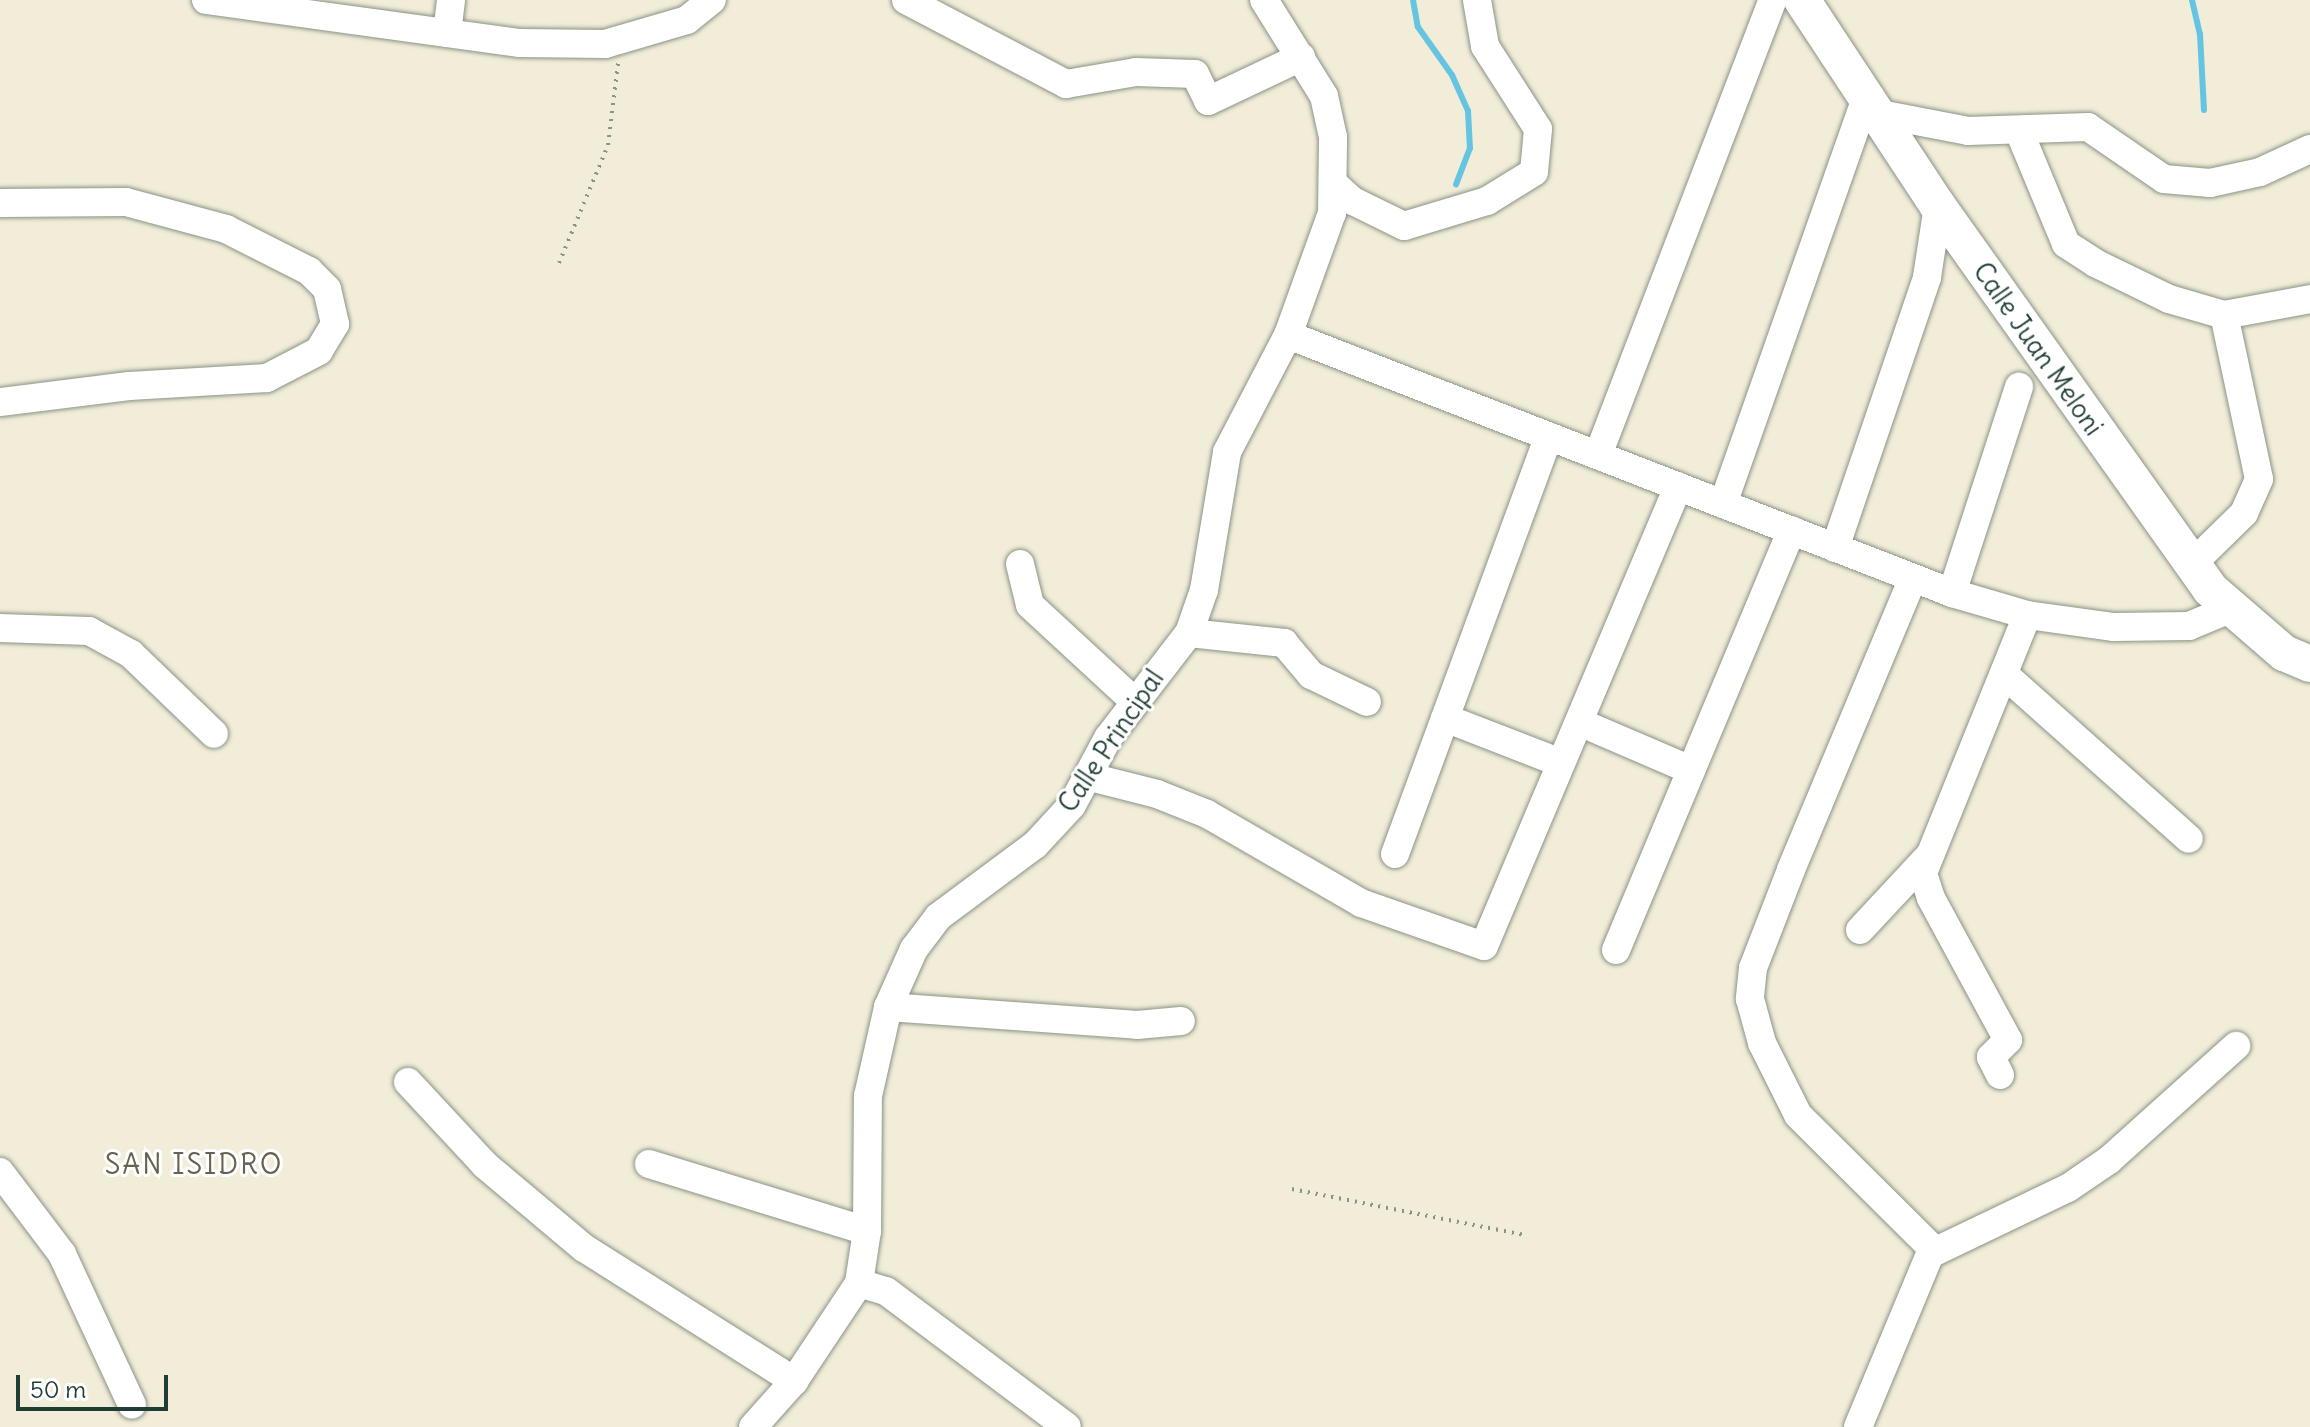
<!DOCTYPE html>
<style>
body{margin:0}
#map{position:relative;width:2310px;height:1427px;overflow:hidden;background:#f2edd8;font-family:Delius,sans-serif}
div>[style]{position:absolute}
.stream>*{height:6px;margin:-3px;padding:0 3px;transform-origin:3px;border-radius:3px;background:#64c4e2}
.path>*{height:4px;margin-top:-2px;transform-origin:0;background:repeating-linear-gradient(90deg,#889586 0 2px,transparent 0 8px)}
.roads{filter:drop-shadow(0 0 2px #889586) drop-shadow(0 0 2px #889586)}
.minor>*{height:28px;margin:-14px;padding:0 14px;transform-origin:14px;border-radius:14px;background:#fff}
.major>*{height:36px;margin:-18px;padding:0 18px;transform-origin:18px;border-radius:18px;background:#fff}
span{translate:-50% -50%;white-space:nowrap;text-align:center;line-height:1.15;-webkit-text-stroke:6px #fff;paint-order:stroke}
.street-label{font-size:26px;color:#1f3d34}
.neighbourhood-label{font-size:28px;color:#676250;letter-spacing:2px}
.scale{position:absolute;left:16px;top:1375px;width:152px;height:36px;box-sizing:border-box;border:4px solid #1f3d34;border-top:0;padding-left:10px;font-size:24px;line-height:28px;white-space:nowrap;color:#1f3d34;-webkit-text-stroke:6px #fff;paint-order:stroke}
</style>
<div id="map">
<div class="stream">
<div style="left:1413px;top:0;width:27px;rotate:80deg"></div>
<div style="left:1418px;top:27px;width:59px;rotate:54.7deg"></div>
<div style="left:1452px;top:75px;width:39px;rotate:66deg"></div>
<div style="left:1468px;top:111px;width:37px;rotate:87deg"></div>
<div style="left:1470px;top:148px;width:39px;rotate:111deg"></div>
<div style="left:2192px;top:0;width:35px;rotate:77deg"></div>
<div style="left:2200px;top:34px;width:76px;rotate:87deg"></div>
</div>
<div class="path">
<div style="left:559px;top:263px;width:128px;rotate:-67.4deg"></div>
<div style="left:608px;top:145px;width:83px;rotate:-83deg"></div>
<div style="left:1292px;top:1189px;width:237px;rotate:11.2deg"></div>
</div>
<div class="roads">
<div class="minor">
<div style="left:206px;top:0;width:317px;rotate:7.8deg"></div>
<div style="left:520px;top:43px;width:85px;rotate:0.7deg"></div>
<div style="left:605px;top:44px;width:85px;rotate:-16.3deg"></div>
<div style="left:687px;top:20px;width:32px;rotate:-39deg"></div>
<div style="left:906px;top:0;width:181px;rotate:27.7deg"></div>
<div style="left:1066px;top:84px;width:71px;rotate:-9.7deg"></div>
<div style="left:1136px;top:72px;width:59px;rotate:1.9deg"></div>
<div style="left:1195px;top:74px;width:30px;rotate:64deg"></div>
<div style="left:1208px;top:101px;width:103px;rotate:-25.3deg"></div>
<div style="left:447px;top:33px;width:33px;rotate:-83deg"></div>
<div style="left:1880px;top:114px;width:90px;rotate:10.9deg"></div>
<div style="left:1968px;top:131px;width:120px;rotate:-1.9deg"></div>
<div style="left:2088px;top:127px;width:92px;rotate:34.4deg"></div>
<div style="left:2164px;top:179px;width:46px;rotate:5deg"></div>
<div style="left:2210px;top:183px;width:51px;rotate:-12.4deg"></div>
<div style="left:2260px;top:172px;width:55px;rotate:-24.7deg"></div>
<div style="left:2019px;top:131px;width:122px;rotate:67.4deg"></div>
<div style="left:2066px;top:244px;width:35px;rotate:33deg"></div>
<div style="left:2095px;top:263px;width:82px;rotate:25.9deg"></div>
<div style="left:2169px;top:299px;width:57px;rotate:16.2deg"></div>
<div style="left:2224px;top:315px;width:87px;rotate:-10.5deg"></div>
<div style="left:1335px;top:185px;width:24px;rotate:42deg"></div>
<div style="left:1353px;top:201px;width:57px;rotate:26.1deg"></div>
<div style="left:1404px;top:226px;width:87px;rotate:-16.8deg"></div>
<div style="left:1487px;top:201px;width:55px;rotate:-31.7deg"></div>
<div style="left:1534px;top:172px;width:43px;rotate:-84.7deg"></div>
<div style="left:1538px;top:129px;width:98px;rotate:-122.6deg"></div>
<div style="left:1485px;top:46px;width:47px;rotate:-99.9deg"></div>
<div style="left:0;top:203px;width:126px;rotate:-0.5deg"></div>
<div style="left:126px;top:202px;width:104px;rotate:15.1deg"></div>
<div style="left:226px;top:229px;width:93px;rotate:26.8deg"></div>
<div style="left:309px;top:271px;width:25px;rotate:45deg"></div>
<div style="left:327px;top:289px;width:36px;rotate:77deg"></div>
<div style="left:335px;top:324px;width:31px;rotate:121deg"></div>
<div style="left:319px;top:351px;width:59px;rotate:152.6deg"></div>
<div style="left:267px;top:378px;width:138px;rotate:176.7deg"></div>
<div style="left:129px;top:386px;width:130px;rotate:172.9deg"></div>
<div style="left:1288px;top:335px;width:712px;rotate:21.23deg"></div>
<div style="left:1952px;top:593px;width:78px;rotate:16.3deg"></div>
<div style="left:2027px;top:615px;width:88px;rotate:7.9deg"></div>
<div style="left:2114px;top:627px;width:75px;rotate:-0.8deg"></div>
<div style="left:2189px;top:626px;width:44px;rotate:-22.5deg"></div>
<div style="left:1598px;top:455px;width:487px;rotate:-69deg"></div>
<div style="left:1723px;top:504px;width:433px;rotate:-70.6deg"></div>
<div style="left:1835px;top:548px;width:286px;rotate:-71.2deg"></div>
<div style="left:1927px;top:277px;width:72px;rotate:-81.2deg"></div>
<div style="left:1020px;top:564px;width:42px;rotate:76.3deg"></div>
<div style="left:1030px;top:605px;width:143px;rotate:42.7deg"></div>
<div style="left:2192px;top:564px;width:73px;rotate:-44.4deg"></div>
<div style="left:2244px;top:513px;width:37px;rotate:-66deg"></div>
<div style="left:2259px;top:479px;width:168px;rotate:-102deg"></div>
<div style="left:1913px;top:578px;width:316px;rotate:112.7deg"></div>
<div style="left:1791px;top:870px;width:105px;rotate:111.2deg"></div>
<div style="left:1753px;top:968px;width:31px;rotate:96deg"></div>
<div style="left:1750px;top:999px;width:46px;rotate:74.7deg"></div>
<div style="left:1762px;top:1043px;width:80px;rotate:63.4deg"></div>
<div style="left:1798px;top:1115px;width:192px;rotate:44.8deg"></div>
<div style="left:1952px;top:593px;width:217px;rotate:-72deg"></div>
<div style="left:0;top:628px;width:89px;rotate:1.9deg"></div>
<div style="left:89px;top:631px;width:48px;rotate:28.7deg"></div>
<div style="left:131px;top:654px;width:115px;rotate:43.9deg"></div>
<div style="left:1189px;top:633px;width:96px;rotate:6deg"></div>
<div style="left:1284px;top:643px;width:42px;rotate:49.8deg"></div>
<div style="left:1311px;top:675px;width:62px;rotate:25.7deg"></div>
<div style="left:2005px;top:675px;width:246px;rotate:41.7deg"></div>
<div style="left:1445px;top:718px;width:124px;rotate:21.2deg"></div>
<div style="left:1579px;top:722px;width:122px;rotate:23.2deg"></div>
<div style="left:1090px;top:777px;width:69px;rotate:14.2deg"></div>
<div style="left:1157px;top:794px;width:54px;rotate:21.8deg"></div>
<div style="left:1207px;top:814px;width:178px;rotate:30deg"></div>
<div style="left:1361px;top:903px;width:130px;rotate:19.3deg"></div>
<div style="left:1484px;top:946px;width:499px;rotate:-67.1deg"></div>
<div style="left:1395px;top:854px;width:445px;rotate:-69.8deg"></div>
<div style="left:1860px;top:930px;width:101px;rotate:-47deg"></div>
<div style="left:1616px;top:950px;width:455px;rotate:-67.3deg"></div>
<div style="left:888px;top:1007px;width:250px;rotate:4.1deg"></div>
<div style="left:1137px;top:1025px;width:44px;rotate:-5.2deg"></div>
<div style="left:2000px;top:1075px;width:20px;rotate:-117deg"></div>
<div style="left:1991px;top:1057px;width:24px;rotate:-45deg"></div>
<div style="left:2008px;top:1040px;width:162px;rotate:-118.5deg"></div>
<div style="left:1931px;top:898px;width:26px;rotate:-108deg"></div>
<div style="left:1923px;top:873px;width:278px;rotate:-68deg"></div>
<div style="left:408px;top:1082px;width:113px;rotate:47.1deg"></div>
<div style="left:485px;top:1165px;width:129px;rotate:40deg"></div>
<div style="left:584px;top:1248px;width:249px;rotate:32.3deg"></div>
<div style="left:649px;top:1164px;width:228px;rotate:17.1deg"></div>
<div style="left:0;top:1172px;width:103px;rotate:52.9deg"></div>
<div style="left:62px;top:1254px;width:166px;rotate:65.1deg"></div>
<div style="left:859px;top:1283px;width:28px;rotate:17deg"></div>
<div style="left:886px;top:1291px;width:226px;rotate:36.9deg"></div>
<div style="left:753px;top:1427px;width:62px;rotate:-48.3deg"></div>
<div style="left:794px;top:1381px;width:118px;rotate:-56.4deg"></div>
<div style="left:859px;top:1283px;width:53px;rotate:-81.3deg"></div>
<div style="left:867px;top:1231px;width:135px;rotate:-89.6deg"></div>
<div style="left:868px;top:1096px;width:91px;rotate:-77.3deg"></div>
<div style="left:888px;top:1007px;width:64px;rotate:-65.9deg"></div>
<div style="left:914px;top:949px;width:40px;rotate:-53deg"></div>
<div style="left:938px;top:917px;width:121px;rotate:-36.6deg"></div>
<div style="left:1035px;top:845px;width:54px;rotate:-47.2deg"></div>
<div style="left:1072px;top:805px;width:76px;rotate:-61.8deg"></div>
<div style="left:1108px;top:738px;width:133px;rotate:-52.4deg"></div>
<div style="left:1189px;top:633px;width:46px;rotate:-70.8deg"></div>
<div style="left:1204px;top:590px;width:140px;rotate:-80.5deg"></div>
<div style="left:1227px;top:452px;width:132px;rotate:-62.5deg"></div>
<div style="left:1288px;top:335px;width:130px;rotate:-70.2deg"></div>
<div style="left:1332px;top:213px;width:76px;rotate:-89.2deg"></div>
<div style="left:1333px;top:137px;width:42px;rotate:-102.4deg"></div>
<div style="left:1324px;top:96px;width:113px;rotate:-122deg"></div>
<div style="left:1858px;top:1427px;width:187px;rotate:-67.4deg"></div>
<div style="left:1930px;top:1254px;width:153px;rotate:-25.6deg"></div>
<div style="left:2068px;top:1188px;width:50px;rotate:-34.3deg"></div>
<div style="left:2109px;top:1160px;width:171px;rotate:-41.9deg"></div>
</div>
<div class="major">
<div style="left:1802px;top:0;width:247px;rotate:56.6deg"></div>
<div style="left:1938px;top:206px;width:470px;rotate:54.6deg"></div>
<div style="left:2210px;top:589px;width:98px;rotate:40.9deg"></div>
<div style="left:2284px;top:653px;width:28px;rotate:23deg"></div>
</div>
</div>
<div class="street-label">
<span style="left:2038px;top:349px;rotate:55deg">Calle Juan Meloni</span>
<span style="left:1111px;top:741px;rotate:-56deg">Calle Principal</span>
</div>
<div class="neighbourhood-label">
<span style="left:194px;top:1164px">SAN ISIDRO</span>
</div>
<div class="scale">50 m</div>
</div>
